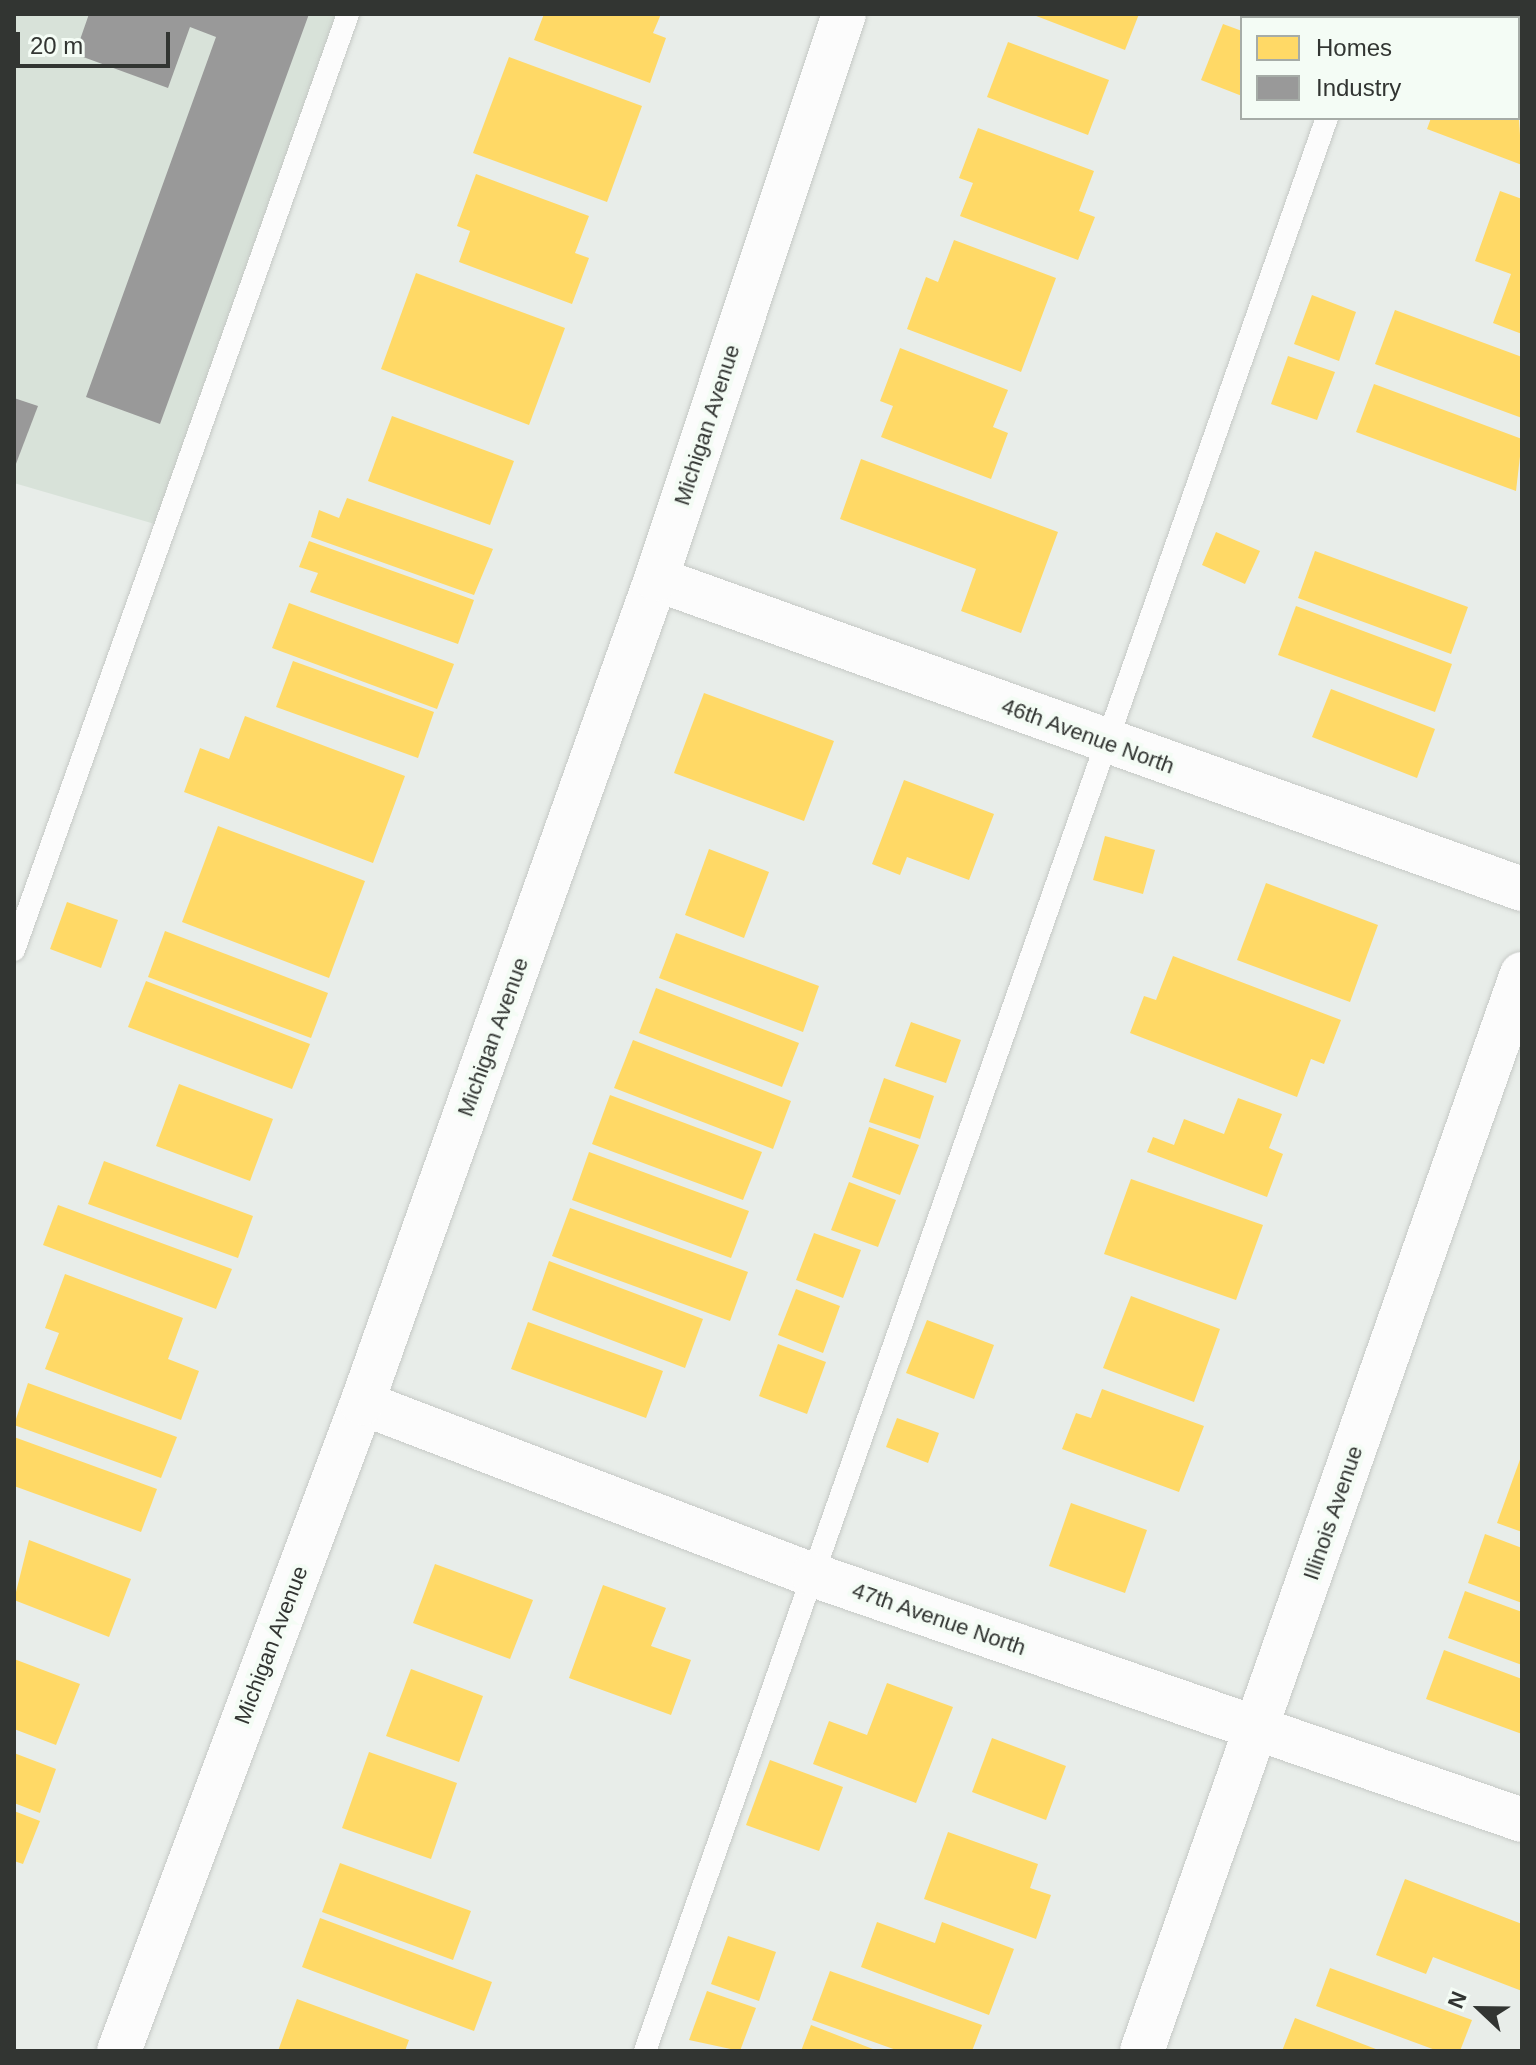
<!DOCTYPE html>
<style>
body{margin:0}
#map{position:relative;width:1536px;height:2065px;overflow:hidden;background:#e8ede9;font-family:Arial,sans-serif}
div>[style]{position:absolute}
.built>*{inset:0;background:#d8e2d9}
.homes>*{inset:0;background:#ffd966}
.industry>*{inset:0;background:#999}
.roads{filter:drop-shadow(0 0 2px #c6c9c6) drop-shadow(0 0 2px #c6c9c6)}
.lane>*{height:22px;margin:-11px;padding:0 11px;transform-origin:11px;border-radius:11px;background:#fcfcfc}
.street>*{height:44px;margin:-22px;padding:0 22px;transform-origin:22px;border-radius:22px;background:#fcfcfc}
span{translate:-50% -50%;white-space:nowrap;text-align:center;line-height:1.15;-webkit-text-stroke:8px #f4fcf5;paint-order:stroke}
.street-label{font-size:22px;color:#323532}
.frame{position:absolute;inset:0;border:16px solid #323532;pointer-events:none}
.legend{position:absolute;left:1240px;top:16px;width:280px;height:104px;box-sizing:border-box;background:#f4fcf5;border:2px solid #a6aca7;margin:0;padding:10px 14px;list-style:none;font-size:24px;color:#323532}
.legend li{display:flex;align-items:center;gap:16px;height:40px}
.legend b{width:40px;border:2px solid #a6aca7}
.north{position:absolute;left:1440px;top:1969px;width:80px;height:80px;-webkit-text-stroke:6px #f4fcf5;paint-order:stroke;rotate:292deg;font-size:22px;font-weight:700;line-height:32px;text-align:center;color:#323532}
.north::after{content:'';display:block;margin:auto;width:28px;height:36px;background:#323532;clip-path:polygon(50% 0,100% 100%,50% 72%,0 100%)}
.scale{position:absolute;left:16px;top:32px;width:154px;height:36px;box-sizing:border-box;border:4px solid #323532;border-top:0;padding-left:10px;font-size:24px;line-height:28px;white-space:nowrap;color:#323532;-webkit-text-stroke:6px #f4fcf5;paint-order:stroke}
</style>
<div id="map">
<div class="built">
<div style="clip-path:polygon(14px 14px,348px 14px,165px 527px,14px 483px)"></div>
</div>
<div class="homes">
<div style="clip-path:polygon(544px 14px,661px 14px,653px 33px,666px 38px,650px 83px,534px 40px)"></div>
<div style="clip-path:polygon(1031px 14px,1139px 14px,1125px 50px)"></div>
<div style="clip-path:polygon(1476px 14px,1522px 14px,1522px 31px,1518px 18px)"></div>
<div style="clip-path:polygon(1223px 24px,1242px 31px,1242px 96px,1201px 80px)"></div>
<div style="clip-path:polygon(1008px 42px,1109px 80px,1088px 135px,987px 97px)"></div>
<div style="clip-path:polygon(1518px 42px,1522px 44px,1522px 99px,1518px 98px)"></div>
<div style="clip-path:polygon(509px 57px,642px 106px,607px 202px,473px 153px)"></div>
<div style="clip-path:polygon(1518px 105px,1522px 165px,1427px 129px,1431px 118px,1518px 118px)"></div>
<div style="clip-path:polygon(978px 128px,1094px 171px,1079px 211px,1095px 217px,1078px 260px,960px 216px,973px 183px,959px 178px)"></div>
<div style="clip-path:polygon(476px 174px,589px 216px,575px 253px,589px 258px,572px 304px,459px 262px,470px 231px,457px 226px)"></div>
<div style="clip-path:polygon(1500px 191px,1522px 199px,1522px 334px,1493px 323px,1511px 274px,1475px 261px)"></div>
<div style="clip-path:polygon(954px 240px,1056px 278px,1021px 372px,907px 329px,926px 277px,938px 282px)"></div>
<div style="clip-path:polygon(416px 273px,565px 328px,529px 425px,381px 369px)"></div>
<div style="clip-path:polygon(1312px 295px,1356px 312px,1339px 361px,1294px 344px)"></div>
<div style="clip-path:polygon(1395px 310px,1522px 357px,1522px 418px,1375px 364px)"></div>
<div style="clip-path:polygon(900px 348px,1008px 390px,993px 427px,1008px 433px,991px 479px,881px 437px,893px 406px,880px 401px)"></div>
<div style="clip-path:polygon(1288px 356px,1335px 372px,1317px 420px,1271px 404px)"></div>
<div style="clip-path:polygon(1374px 384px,1522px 439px,1516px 491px,1356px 432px)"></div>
<div style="clip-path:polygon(392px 416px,514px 461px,490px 525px,368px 481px)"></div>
<div style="clip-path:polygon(861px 459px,1058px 532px,1021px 633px,961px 611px,976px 569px,840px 519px)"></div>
<div style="clip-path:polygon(347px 498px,493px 549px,474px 595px,311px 537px,319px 510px,339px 518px)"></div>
<div style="clip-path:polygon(1216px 532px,1260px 551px,1245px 584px,1202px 565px)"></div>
<div style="clip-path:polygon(309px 541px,474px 600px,458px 644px,310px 592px,318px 573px,299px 567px)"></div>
<div style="clip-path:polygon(1315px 551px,1468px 607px,1451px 654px,1298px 598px)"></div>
<div style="clip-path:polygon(289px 603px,454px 664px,437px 709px,272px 648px)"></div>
<div style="clip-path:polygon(1296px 606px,1452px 664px,1435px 712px,1278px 655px)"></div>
<div style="clip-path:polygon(293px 661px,434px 712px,418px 758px,276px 707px)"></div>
<div style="clip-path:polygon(1331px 689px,1435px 729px,1417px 778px,1312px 737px)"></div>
<div style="clip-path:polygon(704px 693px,834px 741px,804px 821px,674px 773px)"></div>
<div style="clip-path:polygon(245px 716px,405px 776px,373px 863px,184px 792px,200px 748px,229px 759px)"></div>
<div style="clip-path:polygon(904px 780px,994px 814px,969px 880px,907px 857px,900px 875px,872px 864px)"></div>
<div style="clip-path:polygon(218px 826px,365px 881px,329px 978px,182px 922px)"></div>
<div style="clip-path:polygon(1105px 836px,1155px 850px,1143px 894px,1093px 880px)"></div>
<div style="clip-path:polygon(709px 849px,769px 872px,744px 938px,685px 915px)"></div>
<div style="clip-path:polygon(1266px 883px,1378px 925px,1350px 1002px,1237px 960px)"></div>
<div style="clip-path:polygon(67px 902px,118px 920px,101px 968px,50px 949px)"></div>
<div style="clip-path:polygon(165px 931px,328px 993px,311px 1038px,148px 977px)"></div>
<div style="clip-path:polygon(676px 933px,819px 986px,803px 1032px,659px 978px)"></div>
<div style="clip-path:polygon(1173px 956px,1341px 1020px,1324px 1064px,1311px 1059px,1297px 1097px,1130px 1033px,1144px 996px,1156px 1000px)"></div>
<div style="clip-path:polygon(146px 981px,310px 1044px,292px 1089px,128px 1027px)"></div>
<div style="clip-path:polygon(656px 988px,799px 1043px,782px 1087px,639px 1033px)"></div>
<div style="clip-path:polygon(911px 1022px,961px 1040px,946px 1083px,895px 1066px)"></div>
<div style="clip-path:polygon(633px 1040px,791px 1101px,773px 1149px,614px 1088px)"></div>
<div style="clip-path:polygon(884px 1078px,934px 1096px,920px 1139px,869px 1122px)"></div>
<div style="clip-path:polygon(179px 1084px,273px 1119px,250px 1181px,156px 1146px)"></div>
<div style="clip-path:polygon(610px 1095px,762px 1152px,743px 1200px,592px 1144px)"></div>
<div style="clip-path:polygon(1238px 1098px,1282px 1114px,1269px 1148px,1283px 1154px,1267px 1197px,1147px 1152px,1153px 1137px,1174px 1145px,1184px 1119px,1224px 1134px)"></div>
<div style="clip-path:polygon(869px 1127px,919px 1145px,900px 1195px,852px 1177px)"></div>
<div style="clip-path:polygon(589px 1152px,749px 1211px,731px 1258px,572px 1200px)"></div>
<div style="clip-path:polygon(104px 1161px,253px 1216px,238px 1258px,88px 1204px)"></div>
<div style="clip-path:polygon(1131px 1179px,1263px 1225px,1236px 1300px,1104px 1254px)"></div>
<div style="clip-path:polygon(849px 1182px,896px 1200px,878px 1247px,831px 1230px)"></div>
<div style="clip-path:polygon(58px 1205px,232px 1269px,216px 1309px,43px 1245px)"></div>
<div style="clip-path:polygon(570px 1208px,748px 1272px,730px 1321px,552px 1256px)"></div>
<div style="clip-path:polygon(814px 1233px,861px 1250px,843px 1298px,796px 1280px)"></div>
<div style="clip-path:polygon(549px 1261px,703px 1319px,685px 1368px,532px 1310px)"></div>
<div style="clip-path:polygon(65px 1274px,183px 1318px,168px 1359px,199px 1371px,181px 1420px,45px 1369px,59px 1333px,45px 1328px)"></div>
<div style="clip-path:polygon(796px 1289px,840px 1306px,823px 1353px,778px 1335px)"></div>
<div style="clip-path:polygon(1131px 1296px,1220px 1329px,1194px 1402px,1103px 1368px)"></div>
<div style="clip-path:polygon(927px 1320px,994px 1345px,974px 1399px,906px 1373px)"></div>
<div style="clip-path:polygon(528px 1322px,663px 1371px,646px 1418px,511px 1369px)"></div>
<div style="clip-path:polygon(778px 1344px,826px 1362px,807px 1414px,759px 1396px)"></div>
<div style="clip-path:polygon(28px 1383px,177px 1437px,161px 1478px,14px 1425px)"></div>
<div style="clip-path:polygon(1102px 1389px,1204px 1426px,1179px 1492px,1062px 1449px,1076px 1413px,1091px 1418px)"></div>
<div style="clip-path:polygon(897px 1418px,939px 1433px,928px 1463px,886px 1447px)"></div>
<div style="clip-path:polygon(14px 1437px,157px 1489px,141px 1532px,14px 1486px)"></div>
<div style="clip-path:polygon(1522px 1454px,1522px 1532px,1497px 1523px)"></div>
<div style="clip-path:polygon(1071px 1503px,1147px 1530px,1125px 1593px,1049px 1566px)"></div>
<div style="clip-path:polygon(1485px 1534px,1522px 1548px,1522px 1603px,1468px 1583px)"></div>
<div style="clip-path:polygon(29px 1540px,131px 1579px,109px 1637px,14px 1600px)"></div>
<div style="clip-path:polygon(435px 1564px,533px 1600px,510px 1659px,413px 1623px)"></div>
<div style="clip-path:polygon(603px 1585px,666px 1608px,651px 1646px,691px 1660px,671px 1715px,569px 1678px)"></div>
<div style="clip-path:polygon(1465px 1591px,1522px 1612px,1522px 1665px,1448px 1638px)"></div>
<div style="clip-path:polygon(1444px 1650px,1522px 1679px,1522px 1734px,1426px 1699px)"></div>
<div style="clip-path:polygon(14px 1659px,80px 1684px,56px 1745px,14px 1729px)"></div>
<div style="clip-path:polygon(411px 1669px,483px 1696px,459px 1762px,386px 1736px)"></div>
<div style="clip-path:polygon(887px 1683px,953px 1707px,916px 1803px,813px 1764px,829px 1721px,867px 1735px)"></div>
<div style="clip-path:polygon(992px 1738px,1066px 1766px,1046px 1820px,972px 1792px)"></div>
<div style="clip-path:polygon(369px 1752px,457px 1783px,431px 1859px,342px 1828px)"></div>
<div style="clip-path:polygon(14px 1753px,56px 1769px,40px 1813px,14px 1803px)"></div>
<div style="clip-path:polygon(770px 1760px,843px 1787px,819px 1851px,746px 1825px)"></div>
<div style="clip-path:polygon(14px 1811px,40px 1821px,23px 1864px,14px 1861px)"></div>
<div style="clip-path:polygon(948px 1832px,1038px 1864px,1030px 1888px,1051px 1895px,1036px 1939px,924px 1899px)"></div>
<div style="clip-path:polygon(340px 1863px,471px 1911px,453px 1960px,322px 1912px)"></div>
<div style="clip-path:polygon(1405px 1879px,1522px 1924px,1522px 1991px,1433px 1957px,1426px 1974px,1376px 1955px)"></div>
<div style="clip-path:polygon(320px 1918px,492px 1982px,474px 2031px,302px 1967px)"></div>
<div style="clip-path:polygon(877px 1922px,935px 1943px,942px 1922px,1014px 1949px,989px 2015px,861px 1967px)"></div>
<div style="clip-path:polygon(728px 1936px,776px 1952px,759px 2001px,711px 1984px)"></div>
<div style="clip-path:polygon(1330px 1968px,1472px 2020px,1460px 2051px,1438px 2051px,1316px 2006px)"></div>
<div style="clip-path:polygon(830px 1971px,982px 2025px,972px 2051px,899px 2051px,812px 2020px)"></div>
<div style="clip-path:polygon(707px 1991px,756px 2008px,740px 2051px,689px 2040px)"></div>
<div style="clip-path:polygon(297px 1999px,409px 2040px,405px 2051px,278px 2051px)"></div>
<div style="clip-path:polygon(1295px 2018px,1381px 2051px,1282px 2051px)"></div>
<div style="clip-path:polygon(811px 2025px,878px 2051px,801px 2051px)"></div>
</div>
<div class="industry">
<div style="clip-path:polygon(89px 14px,309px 14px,160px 424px,86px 397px,216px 37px,190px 27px,168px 88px,75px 54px)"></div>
<div style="clip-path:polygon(14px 398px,38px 406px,14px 469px)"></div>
</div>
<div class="roads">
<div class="lane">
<div style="left:1362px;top:18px;width:4px;rotate:-63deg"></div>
<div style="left:14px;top:950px;width:994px;rotate:-70.36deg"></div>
<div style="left:645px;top:2051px;width:2050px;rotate:-70.57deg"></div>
</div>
<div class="street">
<div style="left:656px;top:579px;width:920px;rotate:19.7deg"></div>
<div style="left:362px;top:1403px;width:483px;rotate:20.9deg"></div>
<div style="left:813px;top:1575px;width:750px;rotate:19.06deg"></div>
<div style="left:119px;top:2051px;width:692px;rotate:-69.44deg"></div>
<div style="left:362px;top:1403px;width:875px;rotate:-70.36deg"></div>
<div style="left:656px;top:579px;width:595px;rotate:-71.6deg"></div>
<div style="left:1142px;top:2051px;width:1142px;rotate:-70.57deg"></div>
</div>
</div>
<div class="street-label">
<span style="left:707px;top:425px;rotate:-72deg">Michigan Avenue</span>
<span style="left:1088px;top:736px;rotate:20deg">46th Avenue North</span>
<span style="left:493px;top:1037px;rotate:-70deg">Michigan Avenue</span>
<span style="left:1333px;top:1513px;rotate:-71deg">Illinois Avenue</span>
<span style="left:939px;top:1619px;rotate:19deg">47th Avenue North</span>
<span style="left:271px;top:1645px;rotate:-69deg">Michigan Avenue</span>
</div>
<div class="frame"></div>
<ul class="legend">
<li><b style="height:22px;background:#ffd966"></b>Homes</li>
<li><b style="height:22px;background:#999"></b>Industry</li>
</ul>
<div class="north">N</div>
<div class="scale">20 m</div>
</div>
